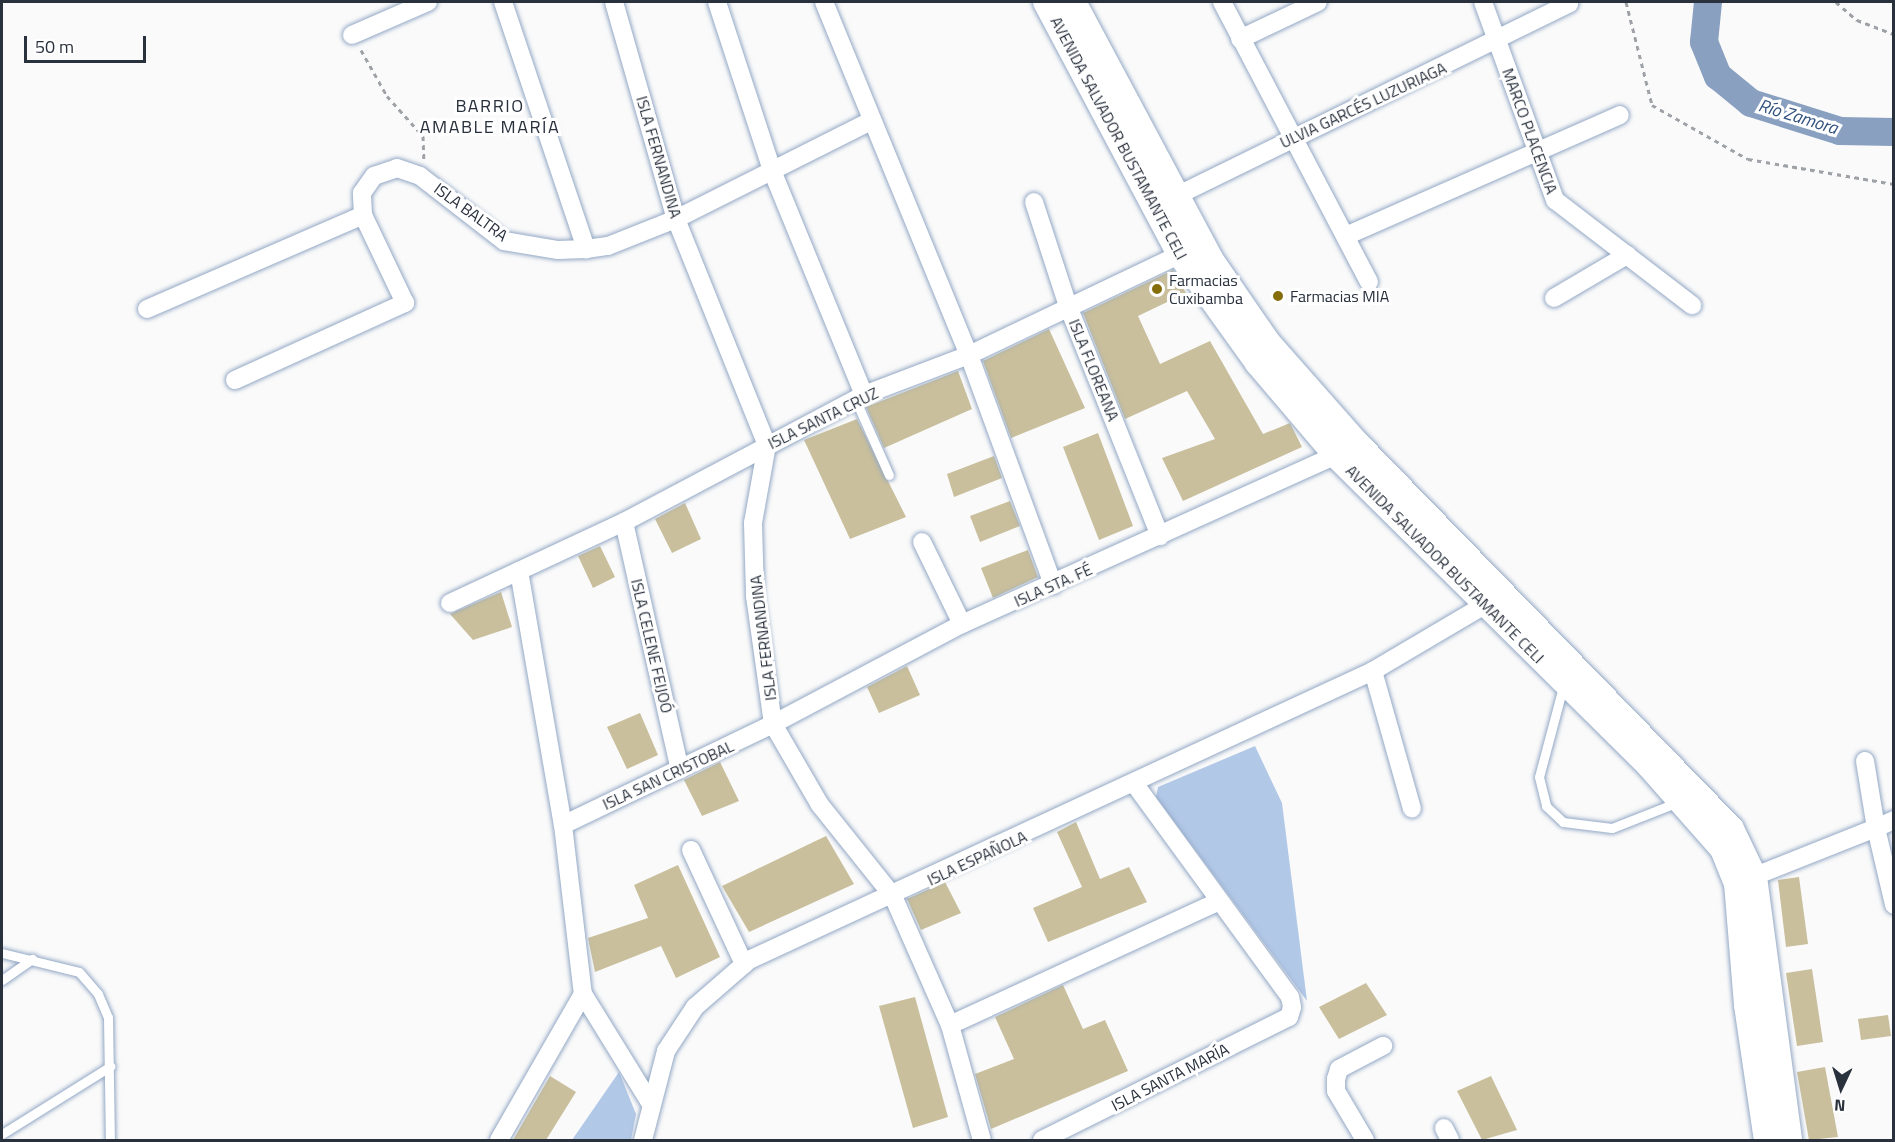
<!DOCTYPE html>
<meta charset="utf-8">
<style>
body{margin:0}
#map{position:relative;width:1895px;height:1142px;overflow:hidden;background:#fafafa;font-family:"Titillium Web",sans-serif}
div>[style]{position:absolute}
.green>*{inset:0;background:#b2c8e7}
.river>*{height:28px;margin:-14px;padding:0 14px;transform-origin:14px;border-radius:14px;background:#89a0c1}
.building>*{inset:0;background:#c9bf9c}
.path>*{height:3px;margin-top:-1.5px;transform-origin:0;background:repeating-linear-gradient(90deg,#9ea2a7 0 4.5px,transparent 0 9px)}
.roads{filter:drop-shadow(0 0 2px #93a8c5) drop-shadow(0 0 2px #93a8c5)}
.lane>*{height:9px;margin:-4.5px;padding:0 4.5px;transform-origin:4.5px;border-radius:4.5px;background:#fff}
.street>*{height:18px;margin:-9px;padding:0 9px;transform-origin:9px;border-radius:9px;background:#fff}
.secondary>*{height:26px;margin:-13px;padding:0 13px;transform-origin:13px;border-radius:13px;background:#fff}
.dots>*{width:16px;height:16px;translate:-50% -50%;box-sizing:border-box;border:3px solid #fff;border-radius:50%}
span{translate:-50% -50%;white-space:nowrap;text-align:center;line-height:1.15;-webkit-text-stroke:6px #fff;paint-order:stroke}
.street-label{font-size:16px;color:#29313d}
.poi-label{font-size:16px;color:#29313d}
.left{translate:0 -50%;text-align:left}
.neighbourhood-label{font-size:18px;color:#29313d;letter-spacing:1.5px}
.water-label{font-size:18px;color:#31517f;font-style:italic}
.frame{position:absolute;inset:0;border:3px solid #29313d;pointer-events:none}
.north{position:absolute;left:1811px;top:1058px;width:60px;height:60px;-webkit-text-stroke:4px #fff;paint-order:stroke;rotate:184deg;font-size:16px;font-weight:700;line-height:24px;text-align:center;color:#29313d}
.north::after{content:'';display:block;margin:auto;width:21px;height:27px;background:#29313d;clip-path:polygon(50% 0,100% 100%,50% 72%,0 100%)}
.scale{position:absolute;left:24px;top:36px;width:122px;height:27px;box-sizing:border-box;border:3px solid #29313d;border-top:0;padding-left:8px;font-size:18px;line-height:21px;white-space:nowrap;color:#29313d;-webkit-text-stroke:4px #fff;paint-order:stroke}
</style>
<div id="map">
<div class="green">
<div style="clip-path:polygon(1255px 746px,1282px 803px,1307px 1001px,1156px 797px,1158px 787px)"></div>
<div style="clip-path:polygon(619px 1072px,636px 1114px,631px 1140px,572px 1140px)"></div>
</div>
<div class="river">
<div style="left:1708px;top:2px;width:40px;rotate:95.7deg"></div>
<div style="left:1704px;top:42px;width:37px;rotate:68deg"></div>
<div style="left:1718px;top:76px;width:43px;rotate:39.3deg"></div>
<div style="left:1751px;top:103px;width:93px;rotate:17.5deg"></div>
<div style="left:1840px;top:131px;width:54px;rotate:1.1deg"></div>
</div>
<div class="building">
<div style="clip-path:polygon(1173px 270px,1186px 293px,1138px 316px,1160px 364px,1210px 341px,1263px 434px,1290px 423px,1302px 447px,1183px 501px,1162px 458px,1215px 439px,1187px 391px,1125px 419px,1083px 313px)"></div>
<div style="clip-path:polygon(1049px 329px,1085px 408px,1011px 438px,983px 361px)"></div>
<div style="clip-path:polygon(958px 371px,972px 409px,884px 448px,866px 407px)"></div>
<div style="clip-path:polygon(857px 419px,906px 517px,850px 539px,804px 440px)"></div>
<div style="clip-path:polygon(1098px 433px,1133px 526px,1099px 540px,1063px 447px)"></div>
<div style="clip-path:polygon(994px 456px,1002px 478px,954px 497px,947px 474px)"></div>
<div style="clip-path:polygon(1010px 501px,1020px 526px,980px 542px,970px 516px)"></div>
<div style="clip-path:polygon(685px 503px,701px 539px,672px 553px,655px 519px)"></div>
<div style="clip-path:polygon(600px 546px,615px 577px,593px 588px,578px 556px)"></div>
<div style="clip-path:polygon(1028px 550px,1038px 577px,993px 598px,981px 568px)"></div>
<div style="clip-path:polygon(501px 592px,512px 627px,473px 640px,450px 614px)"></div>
<div style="clip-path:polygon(907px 666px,920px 695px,879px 713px,867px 687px)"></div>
<div style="clip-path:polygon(640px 713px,658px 755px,627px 769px,607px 727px)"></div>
<div style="clip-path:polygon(720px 762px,739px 801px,702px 816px,684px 780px)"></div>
<div style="clip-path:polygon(1076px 822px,1100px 879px,1129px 867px,1147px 902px,1048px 942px,1033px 908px,1082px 887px,1057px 832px)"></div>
<div style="clip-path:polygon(826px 836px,854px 884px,749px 932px,722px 886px)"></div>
<div style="clip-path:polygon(678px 865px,720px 957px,676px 978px,661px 946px,595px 972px,588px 938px,648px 918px,634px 885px)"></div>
<div style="clip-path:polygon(1799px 877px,1808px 944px,1786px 947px,1778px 880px)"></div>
<div style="clip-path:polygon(945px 882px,961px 913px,921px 930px,907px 899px)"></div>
<div style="clip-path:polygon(1812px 969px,1823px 1042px,1797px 1046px,1786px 973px)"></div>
<div style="clip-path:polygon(1366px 983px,1387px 1015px,1339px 1039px,1319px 1007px)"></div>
<div style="clip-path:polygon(1063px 985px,1083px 1029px,1105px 1020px,1128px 1071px,991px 1129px,975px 1074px,1014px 1059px,995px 1017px)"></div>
<div style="clip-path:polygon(915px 997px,948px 1117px,913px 1128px,879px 1006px)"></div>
<div style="clip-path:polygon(1888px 1015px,1891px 1036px,1861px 1040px,1858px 1019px)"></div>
<div style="clip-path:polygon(1825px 1067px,1838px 1137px,1809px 1140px,1797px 1072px)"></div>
<div style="clip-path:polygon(550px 1076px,576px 1092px,546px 1140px,513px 1140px)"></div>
<div style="clip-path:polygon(1491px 1076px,1517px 1130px,1482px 1140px,1457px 1091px)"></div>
</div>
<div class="path">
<div style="left:1626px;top:2px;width:106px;rotate:75.8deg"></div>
<div style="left:1652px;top:105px;width:110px;rotate:29.4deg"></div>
<div style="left:1748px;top:159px;width:148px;rotate:9.7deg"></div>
<div style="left:1836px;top:2px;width:28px;rotate:41deg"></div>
<div style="left:1857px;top:20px;width:40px;rotate:21deg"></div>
<div style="left:361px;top:50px;width:53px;rotate:60.5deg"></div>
<div style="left:387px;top:96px;width:54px;rotate:48deg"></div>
<div style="left:423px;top:136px;width:24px;rotate:88deg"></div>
</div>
<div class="roads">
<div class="lane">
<div style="left:856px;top:401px;width:81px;rotate:66deg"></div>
<div style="left:1564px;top:683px;width:97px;rotate:104.9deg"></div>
<div style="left:1539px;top:777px;width:30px;rotate:76deg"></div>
<div style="left:1546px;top:806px;width:23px;rotate:43deg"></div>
<div style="left:1563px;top:822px;width:49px;rotate:7deg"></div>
<div style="left:1612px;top:828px;width:71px;rotate:-21.5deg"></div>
<div style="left:2px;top:953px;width:79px;rotate:13.9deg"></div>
<div style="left:79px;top:972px;width:29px;rotate:49deg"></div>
<div style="left:98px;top:994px;width:25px;rotate:67deg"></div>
<div style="left:108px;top:1017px;width:123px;rotate:89.1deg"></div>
<div style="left:2px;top:980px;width:37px;rotate:-35deg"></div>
<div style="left:2px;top:1134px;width:128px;rotate:-32deg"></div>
</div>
<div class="street">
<div style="left:503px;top:2px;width:261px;rotate:71.4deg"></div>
<div style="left:614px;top:2px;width:226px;rotate:74.1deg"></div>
<div style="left:676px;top:219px;width:244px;rotate:68.1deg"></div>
<div style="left:767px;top:445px;width:79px;rotate:100.2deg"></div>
<div style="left:753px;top:523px;width:73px;rotate:88.4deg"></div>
<div style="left:755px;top:596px;width:129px;rotate:82deg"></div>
<div style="left:773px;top:724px;width:94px;rotate:59.9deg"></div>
<div style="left:820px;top:805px;width:117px;rotate:51.3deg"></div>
<div style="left:893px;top:896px;width:141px;rotate:66.2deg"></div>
<div style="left:950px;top:1025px;width:119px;rotate:74.5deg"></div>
<div style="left:717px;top:2px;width:180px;rotate:71.9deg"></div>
<div style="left:773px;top:173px;width:240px;rotate:67.7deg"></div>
<div style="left:824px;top:2px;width:382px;rotate:67.7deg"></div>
<div style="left:969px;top:355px;width:245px;rotate:69.9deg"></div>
<div style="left:1222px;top:2px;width:316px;rotate:62.3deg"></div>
<div style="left:1483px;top:2px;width:211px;rotate:70deg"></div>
<div style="left:1555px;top:200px;width:173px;rotate:37.5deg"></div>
<div style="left:352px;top:35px;width:83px;rotate:-23.5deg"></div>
<div style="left:1240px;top:39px;width:86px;rotate:-25.4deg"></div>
<div style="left:1166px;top:201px;width:449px;rotate:-26.1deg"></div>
<div style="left:1034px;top:202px;width:109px;rotate:71.9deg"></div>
<div style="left:1068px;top:306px;width:248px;rotate:68.2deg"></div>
<div style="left:1348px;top:235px;width:297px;rotate:-23.8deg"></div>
<div style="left:1554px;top:298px;width:85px;rotate:-30.5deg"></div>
<div style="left:147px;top:309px;width:236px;rotate:-23.5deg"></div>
<div style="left:235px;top:380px;width:187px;rotate:-24.4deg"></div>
<div style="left:405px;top:303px;width:98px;rotate:-115.5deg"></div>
<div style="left:363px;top:215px;width:22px;rotate:-93deg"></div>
<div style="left:362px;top:193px;width:21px;rotate:-55deg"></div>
<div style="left:374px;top:176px;width:24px;rotate:-19deg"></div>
<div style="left:397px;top:168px;width:24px;rotate:19deg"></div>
<div style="left:420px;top:176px;width:106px;rotate:37.7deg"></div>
<div style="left:504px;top:241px;width:55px;rotate:9.5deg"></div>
<div style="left:558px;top:250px;width:28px;rotate:-2deg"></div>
<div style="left:586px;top:249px;width:22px;rotate:-8deg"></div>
<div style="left:608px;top:246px;width:73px;rotate:-21.7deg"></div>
<div style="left:676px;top:219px;width:216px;rotate:-26.7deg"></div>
<div style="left:624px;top:522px;width:254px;rotate:77.3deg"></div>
<div style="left:922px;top:542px;width:91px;rotate:64deg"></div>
<div style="left:519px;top:571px;width:258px;rotate:80.2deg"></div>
<div style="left:563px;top:825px;width:170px;rotate:83.3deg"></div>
<div style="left:583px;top:994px;width:129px;rotate:58.3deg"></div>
<div style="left:450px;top:603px;width:192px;rotate:-25deg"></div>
<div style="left:624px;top:522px;width:272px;rotate:-27.9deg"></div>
<div style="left:864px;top:395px;width:112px;rotate:-20.9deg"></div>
<div style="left:969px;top:355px;width:244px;rotate:-25.5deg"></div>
<div style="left:1373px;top:671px;width:143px;rotate:74.2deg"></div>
<div style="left:1865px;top:761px;width:68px;rotate:80.7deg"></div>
<div style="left:1876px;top:828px;width:20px;rotate:-24deg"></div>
<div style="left:563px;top:825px;width:233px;rotate:-25.7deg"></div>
<div style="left:773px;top:724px;width:214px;rotate:-27.9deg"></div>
<div style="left:962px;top:624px;width:421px;rotate:-24.3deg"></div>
<div style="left:691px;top:850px;width:126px;rotate:65.1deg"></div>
<div style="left:1745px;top:880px;width:141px;rotate:-21.7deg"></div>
<div style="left:1876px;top:828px;width:79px;rotate:76.8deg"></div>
<div style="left:950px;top:1025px;width:295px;rotate:-24.7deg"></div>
<div style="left:1444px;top:1128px;width:13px;rotate:63deg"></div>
<div style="left:499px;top:1140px;width:168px;rotate:-60.1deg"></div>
<div style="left:643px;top:1140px;width:92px;rotate:-75.5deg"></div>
<div style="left:666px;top:1051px;width:53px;rotate:-56.6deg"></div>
<div style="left:695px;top:1007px;width:72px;rotate:-41deg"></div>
<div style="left:749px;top:960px;width:688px;rotate:-24.85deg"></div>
<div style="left:1373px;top:671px;width:128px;rotate:-30.6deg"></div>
<div style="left:1042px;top:1140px;width:276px;rotate:-26.5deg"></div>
<div style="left:1289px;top:1017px;width:10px;rotate:-73deg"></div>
<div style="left:1292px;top:1007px;width:10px;rotate:-101deg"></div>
<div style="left:1290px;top:997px;width:265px;rotate:-126.1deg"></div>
<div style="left:1365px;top:1140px;width:57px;rotate:-120.6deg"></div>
<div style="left:1336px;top:1091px;width:12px;rotate:-90deg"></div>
<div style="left:1336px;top:1079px;width:10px;rotate:-73deg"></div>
<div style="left:1339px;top:1069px;width:50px;rotate:-27.6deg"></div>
</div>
<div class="secondary">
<div style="left:1046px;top:2px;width:285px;rotate:62deg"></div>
<div style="left:1180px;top:254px;width:134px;rotate:54.4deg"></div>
<div style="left:1258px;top:363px;width:123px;rotate:49.6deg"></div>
<div style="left:1338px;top:457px;width:438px;rotate:44.7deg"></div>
<div style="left:1649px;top:765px;width:112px;rotate:48.6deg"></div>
<div style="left:1723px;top:849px;width:37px;rotate:68deg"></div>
<div style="left:1737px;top:883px;width:122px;rotate:85.3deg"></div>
<div style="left:1747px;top:1005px;width:136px;rotate:81.6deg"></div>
<div style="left:1073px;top:2px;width:291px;rotate:61.9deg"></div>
<div style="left:1210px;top:259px;width:101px;rotate:55.5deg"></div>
<div style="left:1267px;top:342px;width:135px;rotate:48.6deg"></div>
<div style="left:1356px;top:443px;width:538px;rotate:45.83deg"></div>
<div style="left:1731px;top:829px;width:53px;rotate:64.4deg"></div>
<div style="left:1754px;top:877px;width:265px;rotate:82.4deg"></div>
</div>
</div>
<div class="dots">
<div style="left:1157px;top:289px;background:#856d0a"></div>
<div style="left:1278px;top:296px;background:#856d0a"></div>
</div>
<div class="street-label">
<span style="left:1363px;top:105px;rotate:-25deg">ULVIA GARCÉS LUZURIAGA</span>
<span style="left:1530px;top:131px;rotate:70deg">MARCO PLACENCIA</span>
<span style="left:1119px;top:138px;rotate:62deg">AVENIDA SALVADOR BUSTAMANTE CELI</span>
<span style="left:659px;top:157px;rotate:74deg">ISLA FERNANDINA</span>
<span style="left:471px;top:212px;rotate:36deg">ISLA BALTRA</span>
<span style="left:1094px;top:370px;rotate:68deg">ISLA FLOREANA</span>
<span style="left:823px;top:418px;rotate:-26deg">ISLA SANTA CRUZ</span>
<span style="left:1445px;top:564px;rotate:45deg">AVENIDA SALVADOR BUSTAMANTE CELI</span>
<span style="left:1053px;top:585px;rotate:-24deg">ISLA STA. FÉ</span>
<span style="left:763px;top:638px;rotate:-97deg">ISLA FERNANDINA</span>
<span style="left:652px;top:646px;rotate:77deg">ISLA CELENE FEIJOÓ</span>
<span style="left:668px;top:775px;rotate:-25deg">ISLA SAN CRISTOBAL</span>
<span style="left:977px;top:858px;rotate:-25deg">ISLA ESPAÑOLA</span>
<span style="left:1170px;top:1077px;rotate:-27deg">ISLA SANTA MARÍA</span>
</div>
<div class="poi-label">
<span class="left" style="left:1169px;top:289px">Farmacias<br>Cuxibamba</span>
<span class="left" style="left:1290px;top:296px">Farmacias MIA</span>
</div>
<div class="neighbourhood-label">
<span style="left:490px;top:117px">BARRIO<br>AMABLE MARÍA</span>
</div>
<div class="water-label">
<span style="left:1798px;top:117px;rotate:17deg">Río Zamora</span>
</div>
<div class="frame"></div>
<div class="north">N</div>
<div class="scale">50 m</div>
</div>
